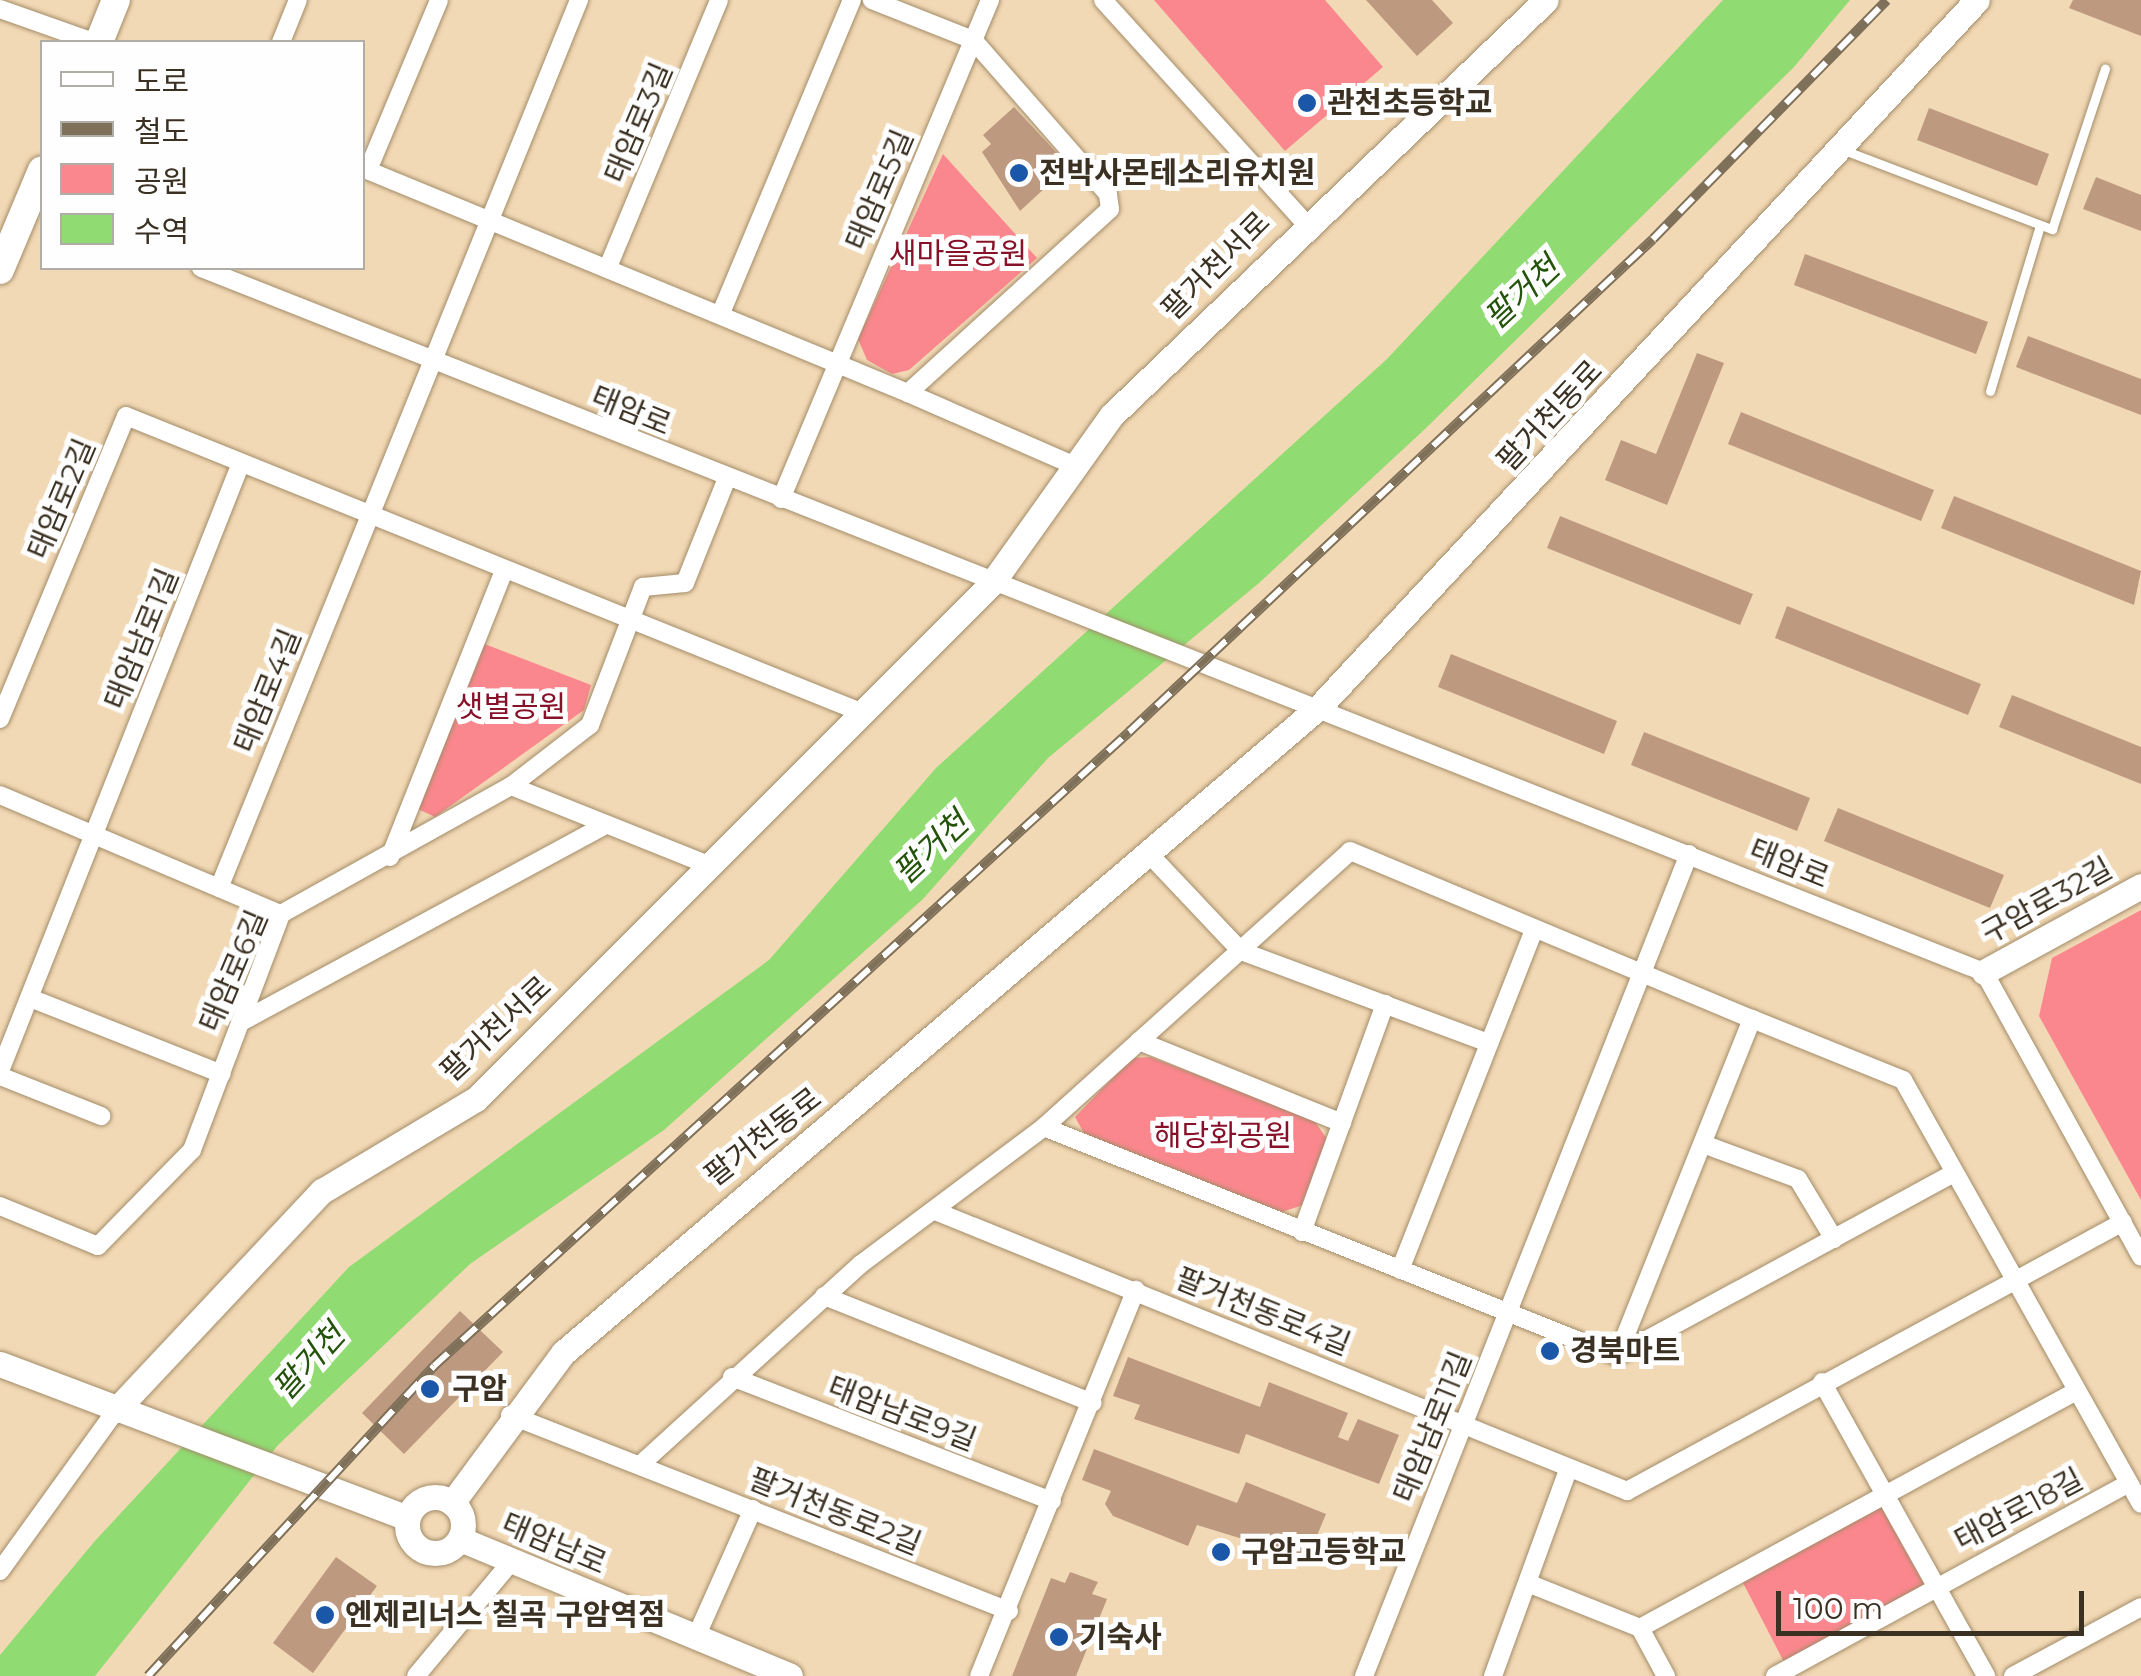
<!DOCTYPE html>
<meta charset="utf-8">
<style>
body{margin:0}
#map{position:relative;width:2141px;height:1676px;overflow:hidden;background:#f2d9b5;font-family:Montserrat,"Noto Sans KR",sans-serif}
div>[style]{position:absolute}
.green>*{inset:0;background:#fb878e}
.water>*{inset:0;background:#90db72}
.building>*{inset:0;background:#bd9980}
.roads{filter:drop-shadow(0 0 2px #a38c69) drop-shadow(0 0 2px #a38c69)}
.lane>*{height:9px;margin:-4.5px;padding:0 4.5px;transform-origin:4.5px;border-radius:4.5px;background:#fff}
.street>*{height:18px;margin:-9px;padding:0 9px;transform-origin:9px;border-radius:9px;background:#fff}
.secondary>*{height:25px;margin:-12.5px;padding:0 12.5px;transform-origin:12.5px;border-radius:12.5px;background:#fff}
.secondary>.ring{margin:-12.5px;padding:0;box-sizing:content-box;background:none;border:25px solid #fff;border-radius:50%}
.primary>*{height:28px;margin:-14px;padding:0 14px;transform-origin:14px;border-radius:14px;background:#fff}
.rail>*{height:10px;margin-top:-5px;transform-origin:0;background:repeating-linear-gradient(90deg,#fefefe 0 19px,#7f7059 0 38px);box-sizing:border-box;border-block:2px solid #7f7059}
.dots>*{width:28px;height:28px;translate:-50% -50%;box-sizing:border-box;border:5px solid #fefefe;border-radius:50%}
span{translate:-50% -50%;white-space:nowrap;text-align:center;line-height:1.15;-webkit-text-stroke:10px #fefefe;paint-order:stroke}
.poi-label{font-size:30px;color:#3b3122;font-weight:700}
.left{translate:0 -50%;text-align:left}
.street-label{font-size:30px;color:#3b3122}
.park-label{font-size:30px;color:#871129}
.water-label{font-size:32px;color:#24530a;font-style:italic}
.legend{position:absolute;left:40px;top:40px;width:325px;height:230px;box-sizing:border-box;background:#fefefe;border:2px solid #b0aca6;margin:0;padding:12px 18px;list-style:none;font-size:30px;color:#3b3122}
.legend li{display:flex;align-items:center;gap:20px;height:50px}
.legend b{width:50px;border:2px solid #b0aca6}
.scale{position:absolute;left:1776px;top:1591px;width:308px;height:45px;box-sizing:border-box;border:5px solid #3b3122;border-top:0;padding-left:12px;font-size:30px;line-height:35px;white-space:nowrap;color:#3b3122;-webkit-text-stroke:8px #fefefe;paint-order:stroke}
</style>
<div id="map">
<div class="green">
<div style="clip-path:polygon(1154px 0,1325px 0,1383px 67px,1285px 151px)"></div>
<div style="clip-path:polygon(943px 154px,1037px 258px,909px 370px,892px 374px,867px 360px,858px 339px)"></div>
<div style="clip-path:polygon(482px 643px,591px 685px,584px 710px,435px 817px,416px 808px)"></div>
<div style="clip-path:polygon(2141px 910px,2141px 1200px,2039px 1016px,2052px 958px)"></div>
<div style="clip-path:polygon(1150px 1057px,1313px 1119px,1327px 1139px,1303px 1205px,1282px 1212px,1085px 1135px,1075px 1117px,1132px 1058px)"></div>
<div style="clip-path:polygon(1881px 1505px,1928px 1583px,1785px 1664px,1741px 1579px)"></div>
</div>
<div class="water">
<div style="clip-path:polygon(1723px 0,1850px 0,1794px 67px,1425px 429px,1259px 583px,1048px 758px,923px 899px,664px 1130px,470px 1264px,278px 1445px,95px 1676px,0 1676px,0 1655px,94px 1542px,349px 1267px,769px 960px,936px 768px,1387px 359px)"></div>
</div>
<div class="building">
<div style="clip-path:polygon(1366px 0,1432px 0,1453px 23px,1417px 56px)"></div>
<div style="clip-path:polygon(2073px 0,2141px 0,2141px 36px,2069px 8px)"></div>
<div style="clip-path:polygon(1014px 107px,1069px 166px,1020px 211px,982px 152px,991px 144px,983px 135px)"></div>
<div style="clip-path:polygon(1929px 108px,2049px 154px,2037px 186px,1917px 140px)"></div>
<div style="clip-path:polygon(2096px 177px,2141px 195px,2141px 231px,2083px 209px)"></div>
<div style="clip-path:polygon(1805px 254px,1988px 322px,1976px 354px,1794px 285px)"></div>
<div style="clip-path:polygon(2028px 336px,2141px 379px,2141px 415px,2016px 367px)"></div>
<div style="clip-path:polygon(1697px 353px,1724px 363px,1667px 505px,1605px 480px,1621px 440px,1656px 454px)"></div>
<div style="clip-path:polygon(1741px 412px,1934px 490px,1921px 521px,1728px 444px)"></div>
<div style="clip-path:polygon(1954px 496px,2141px 571px,2134px 605px,1941px 528px)"></div>
<div style="clip-path:polygon(1560px 516px,1753px 594px,1740px 625px,1547px 548px)"></div>
<div style="clip-path:polygon(1787px 606px,1981px 684px,1968px 715px,1775px 638px)"></div>
<div style="clip-path:polygon(1451px 654px,1617px 721px,1604px 754px,1438px 687px)"></div>
<div style="clip-path:polygon(2012px 695px,2141px 747px,2141px 784px,1999px 727px)"></div>
<div style="clip-path:polygon(1644px 732px,1810px 798px,1797px 831px,1631px 765px)"></div>
<div style="clip-path:polygon(1838px 808px,2004px 875px,1990px 908px,1824px 841px)"></div>
<div style="clip-path:polygon(460px 1311px,503px 1352px,404px 1454px,362px 1413px)"></div>
<div style="clip-path:polygon(1128px 1357px,1260px 1407px,1269px 1382px,1348px 1413px,1338px 1437px,1348px 1441px,1358px 1419px,1399px 1435px,1379px 1484px,1246px 1434px,1239px 1454px,1134px 1419px,1140px 1405px,1113px 1396px)"></div>
<div style="clip-path:polygon(1094px 1449px,1237px 1503px,1246px 1482px,1326px 1514px,1316px 1538px,1329px 1542px,1321px 1563px,1197px 1525px,1188px 1546px,1113px 1516px,1105px 1504px,1111px 1491px,1082px 1480px)"></div>
<div style="clip-path:polygon(336px 1557px,377px 1586px,313px 1673px,273px 1643px)"></div>
<div style="clip-path:polygon(1070px 1572px,1098px 1582px,1092px 1594px,1107px 1599px,1076px 1676px,1012px 1676px,1051px 1578px,1065px 1583px)"></div>
</div>
<div class="roads">
<div class="lane">
<div style="left:1841px;top:149px;width:226px;rotate:20.8deg"></div>
<div style="left:2052px;top:229px;width:169px;rotate:-71.7deg"></div>
<div style="left:1990px;top:391px;width:173px;rotate:-73.2deg"></div>
</div>
<div class="street">
<div style="left:1103px;top:0;width:301px;rotate:47.8deg"></div>
<div style="left:0;top:9px;width:99px;rotate:19.5deg"></div>
<div style="left:281px;top:42px;width:45px;rotate:-68deg"></div>
<div style="left:362px;top:168px;width:591px;rotate:22.4deg"></div>
<div style="left:908px;top:393px;width:273px;rotate:-42.3deg"></div>
<div style="left:1110px;top:209px;width:15px;rotate:-98deg"></div>
<div style="left:1108px;top:194px;width:205px;rotate:-131.2deg"></div>
<div style="left:973px;top:40px;width:109px;rotate:-158.4deg"></div>
<div style="left:368px;top:170px;width:184px;rotate:-67.3deg"></div>
<div style="left:608px;top:267px;width:289px;rotate:-67.4deg"></div>
<div style="left:201px;top:268px;width:1917px;rotate:21.55deg"></div>
<div style="left:1984px;top:972px;width:325px;rotate:61.1deg"></div>
<div style="left:721px;top:313px;width:339px;rotate:-67.3deg"></div>
<div style="left:908px;top:393px;width:180px;rotate:23.6deg"></div>
<div style="left:781px;top:499px;width:541px;rotate:-67.27deg"></div>
<div style="left:0;top:719px;width:328px;rotate:-67.4deg"></div>
<div style="left:126px;top:416px;width:789px;rotate:21.95deg"></div>
<div style="left:511px;top:786px;width:213px;rotate:21.8deg"></div>
<div style="left:0;top:795px;width:305px;rotate:23deg"></div>
<div style="left:390px;top:857px;width:308px;rotate:-68.3deg"></div>
<div style="left:1152px;top:857px;width:129px;rotate:46.6deg"></div>
<div style="left:1241px;top:951px;width:264px;rotate:20.4deg"></div>
<div style="left:219px;top:888px;width:958px;rotate:-67.93deg"></div>
<div style="left:30px;top:998px;width:206px;rotate:21.6deg"></div>
<div style="left:1752px;top:1019px;width:163px;rotate:22deg"></div>
<div style="left:1903px;top:1080px;width:486px;rotate:60.7deg"></div>
<div style="left:241px;top:1022px;width:410px;rotate:-28.4deg"></div>
<div style="left:1139px;top:1041px;width:219px;rotate:22deg"></div>
<div style="left:0;top:1071px;width:654px;rotate:-68.38deg"></div>
<div style="left:0;top:1076px;width:109px;rotate:21.6deg"></div>
<div style="left:1703px;top:1144px;width:101px;rotate:20.2deg"></div>
<div style="left:1798px;top:1179px;width:70px;rotate:59deg"></div>
<div style="left:0;top:1206px;width:106px;rotate:22.2deg"></div>
<div style="left:98px;top:1246px;width:134px;rotate:-45.6deg"></div>
<div style="left:192px;top:1150px;width:252px;rotate:-69.3deg"></div>
<div style="left:281px;top:914px;width:263px;rotate:-29.1deg"></div>
<div style="left:511px;top:786px;width:100px;rotate:-37.7deg"></div>
<div style="left:590px;top:725px;width:148px;rotate:-69deg"></div>
<div style="left:643px;top:587px;width:42px;rotate:-5.4deg"></div>
<div style="left:685px;top:583px;width:113px;rotate:-68.2deg"></div>
<div style="left:935px;top:1211px;width:747px;rotate:22.03deg"></div>
<div style="left:1627px;top:1491px;width:564px;rotate:-28.47deg"></div>
<div style="left:1302px;top:1232px;width:243px;rotate:-70deg"></div>
<div style="left:1400px;top:1270px;width:366px;rotate:-68.5deg"></div>
<div style="left:824px;top:1296px;width:289px;rotate:21.7deg"></div>
<div style="left:1617px;top:1356px;width:379px;rotate:-28.5deg"></div>
<div style="left:732px;top:1377px;width:343px;rotate:21.2deg"></div>
<div style="left:1822px;top:1382px;width:337px;rotate:60.8deg"></div>
<div style="left:510px;top:1415px;width:536px;rotate:21.44deg"></div>
<div style="left:641px;top:1464px;width:297px;rotate:-42.3deg"></div>
<div style="left:861px;top:1264px;width:229px;rotate:-36.8deg"></div>
<div style="left:1044px;top:1127px;width:412px;rotate:-42deg"></div>
<div style="left:1350px;top:851px;width:436px;rotate:22.7deg"></div>
<div style="left:1752px;top:1019px;width:363px;rotate:111.8deg"></div>
<div style="left:1617px;top:1356px;width:617px;rotate:-158.22deg"></div>
<div style="left:0;top:1571px;width:198px;rotate:-54.2deg"></div>
<div style="left:1530px;top:1584px;width:118px;rotate:21.8deg"></div>
<div style="left:1640px;top:1628px;width:496px;rotate:-28.5deg"></div>
<div style="left:1640px;top:1628px;width:55px;rotate:61.6deg"></div>
<div style="left:696px;top:1637px;width:140px;rotate:-66deg"></div>
<div style="left:416px;top:1676px;width:148px;rotate:-50.2deg"></div>
<div style="left:979px;top:1676px;width:417px;rotate:-67.9deg"></div>
<div style="left:1364px;top:1676px;width:884px;rotate:-68.43deg"></div>
<div style="left:1493px;top:1676px;width:219px;rotate:-70deg"></div>
<div style="left:1775px;top:1676px;width:403px;rotate:-28.6deg"></div>
<div style="left:2013px;top:1676px;width:145px;rotate:-28.3deg"></div>
</div>
<div class="secondary">
<div style="left:1984px;top:972px;width:179px;rotate:-28.7deg"></div>
<div style="left:0;top:1364px;width:435px;rotate:20.7deg"></div>
<div style="left:116px;top:1410px;width:301px;rotate:-46.8deg"></div>
<div style="left:322px;top:1191px;width:179px;rotate:-30.9deg"></div>
<div style="left:476px;top:1099px;width:730px;rotate:-45deg"></div>
<div style="left:992px;top:583px;width:206px;rotate:-54.5deg"></div>
<div style="left:1112px;top:415px;width:600px;rotate:-43.72deg"></div>
<div class="ring" style="left:407px;top:1497px;width:31px;height:31px"></div>
<div style="left:452px;top:1503px;width:187px;rotate:-53.5deg"></div>
<div style="left:563px;top:1353px;width:996px;rotate:-40.52deg"></div>
<div style="left:1320px;top:706px;width:964px;rotate:-47.06deg"></div>
<div style="left:460px;top:1539px;width:357px;rotate:22.5deg"></div>
</div>
<div class="primary">
<div style="left:99px;top:42px;width:45px;rotate:-68deg"></div>
<div style="left:0;top:270px;width:108px;rotate:-67.2deg"></div>
</div>
</div>
<div class="rail">
<div style="left:148px;top:1676px;width:422px;rotate:-47.3deg"></div>
<div style="left:434px;top:1366px;width:941px;rotate:-42.37deg"></div>
<div style="left:1129px;top:732px;width:719px;rotate:-43.25deg"></div>
<div style="left:1653px;top:239px;width:334px;rotate:-45.6deg"></div>
</div>
<div class="dots">
<div style="left:1307px;top:103px;background:#1b57a8"></div>
<div style="left:1019px;top:173px;background:#1b57a8"></div>
<div style="left:1550px;top:1351px;background:#1b57a8"></div>
<div style="left:430px;top:1389px;background:#1b57a8"></div>
<div style="left:1221px;top:1552px;background:#1b57a8"></div>
<div style="left:325px;top:1615px;background:#1b57a8"></div>
<div style="left:1059px;top:1637px;background:#1b57a8"></div>
</div>
<div class="poi-label">
<span class="left" style="left:1327px;top:103px">관천초등학교</span>
<span class="left" style="left:1039px;top:173px">전박사몬테소리유치원</span>
<span class="left" style="left:1570px;top:1351px">경북마트</span>
<span class="left" style="left:452px;top:1389px">구암</span>
<span class="left" style="left:1241px;top:1552px">구암고등학교</span>
<span class="left" style="left:345px;top:1615px">엔제리너스 칠곡 구암역점</span>
<span class="left" style="left:1079px;top:1637px">기숙사</span>
</div>
<div class="street-label">
<span style="left:639px;top:123px;rotate:-67deg">태암로3길</span>
<span style="left:880px;top:190px;rotate:-67deg">태암로5길</span>
<span style="left:1216px;top:266px;rotate:-45deg">팔거천서로</span>
<span style="left:631px;top:411px;rotate:22deg">태암로</span>
<span style="left:1550px;top:416px;rotate:-47deg">팔거천동로</span>
<span style="left:62px;top:499px;rotate:-67deg">태암로2길</span>
<span style="left:142px;top:639px;rotate:-68deg">태암남로1길</span>
<span style="left:268px;top:691px;rotate:-68deg">태암로4길</span>
<span style="left:1789px;top:864px;rotate:22deg">태암로</span>
<span style="left:2047px;top:901px;rotate:-29deg">구암로32길</span>
<span style="left:234px;top:971px;rotate:-67deg">태암로6길</span>
<span style="left:496px;top:1029px;rotate:-43deg">팔거천서로</span>
<span style="left:763px;top:1137px;rotate:-38deg">팔거천동로</span>
<span style="left:1263px;top:1312px;rotate:22deg">팔거천동로4길</span>
<span style="left:902px;top:1414px;rotate:21deg">태암남로9길</span>
<span style="left:1433px;top:1427px;rotate:-68deg">태암남로11길</span>
<span style="left:2019px;top:1510px;rotate:-28deg">태암로18길</span>
<span style="left:835px;top:1512px;rotate:22deg">팔거천동로2길</span>
<span style="left:554px;top:1544px;rotate:23deg">태암남로</span>
</div>
<div class="park-label">
<span style="left:958px;top:254px">새마을공원</span>
<span style="left:511px;top:707px">샛별공원</span>
<span style="left:1223px;top:1136px">해당화공원</span>
</div>
<div class="water-label">
<span style="left:1522px;top:293px;rotate:-43deg">팔거천</span>
<span style="left:931px;top:848px;rotate:-43deg">팔거천</span>
<span style="left:309px;top:1362px;rotate:-48deg">팔거천</span>
</div>
<ul class="legend">
<li><b style="height:12px;background:#fff"></b>도로</li>
<li><b style="height:12px;background:#7f7059"></b>철도</li>
<li><b style="height:28px;background:#fb878e"></b>공원</li>
<li><b style="height:28px;background:#90db72"></b>수역</li>
</ul>
<div class="scale">100 m</div>
</div>
